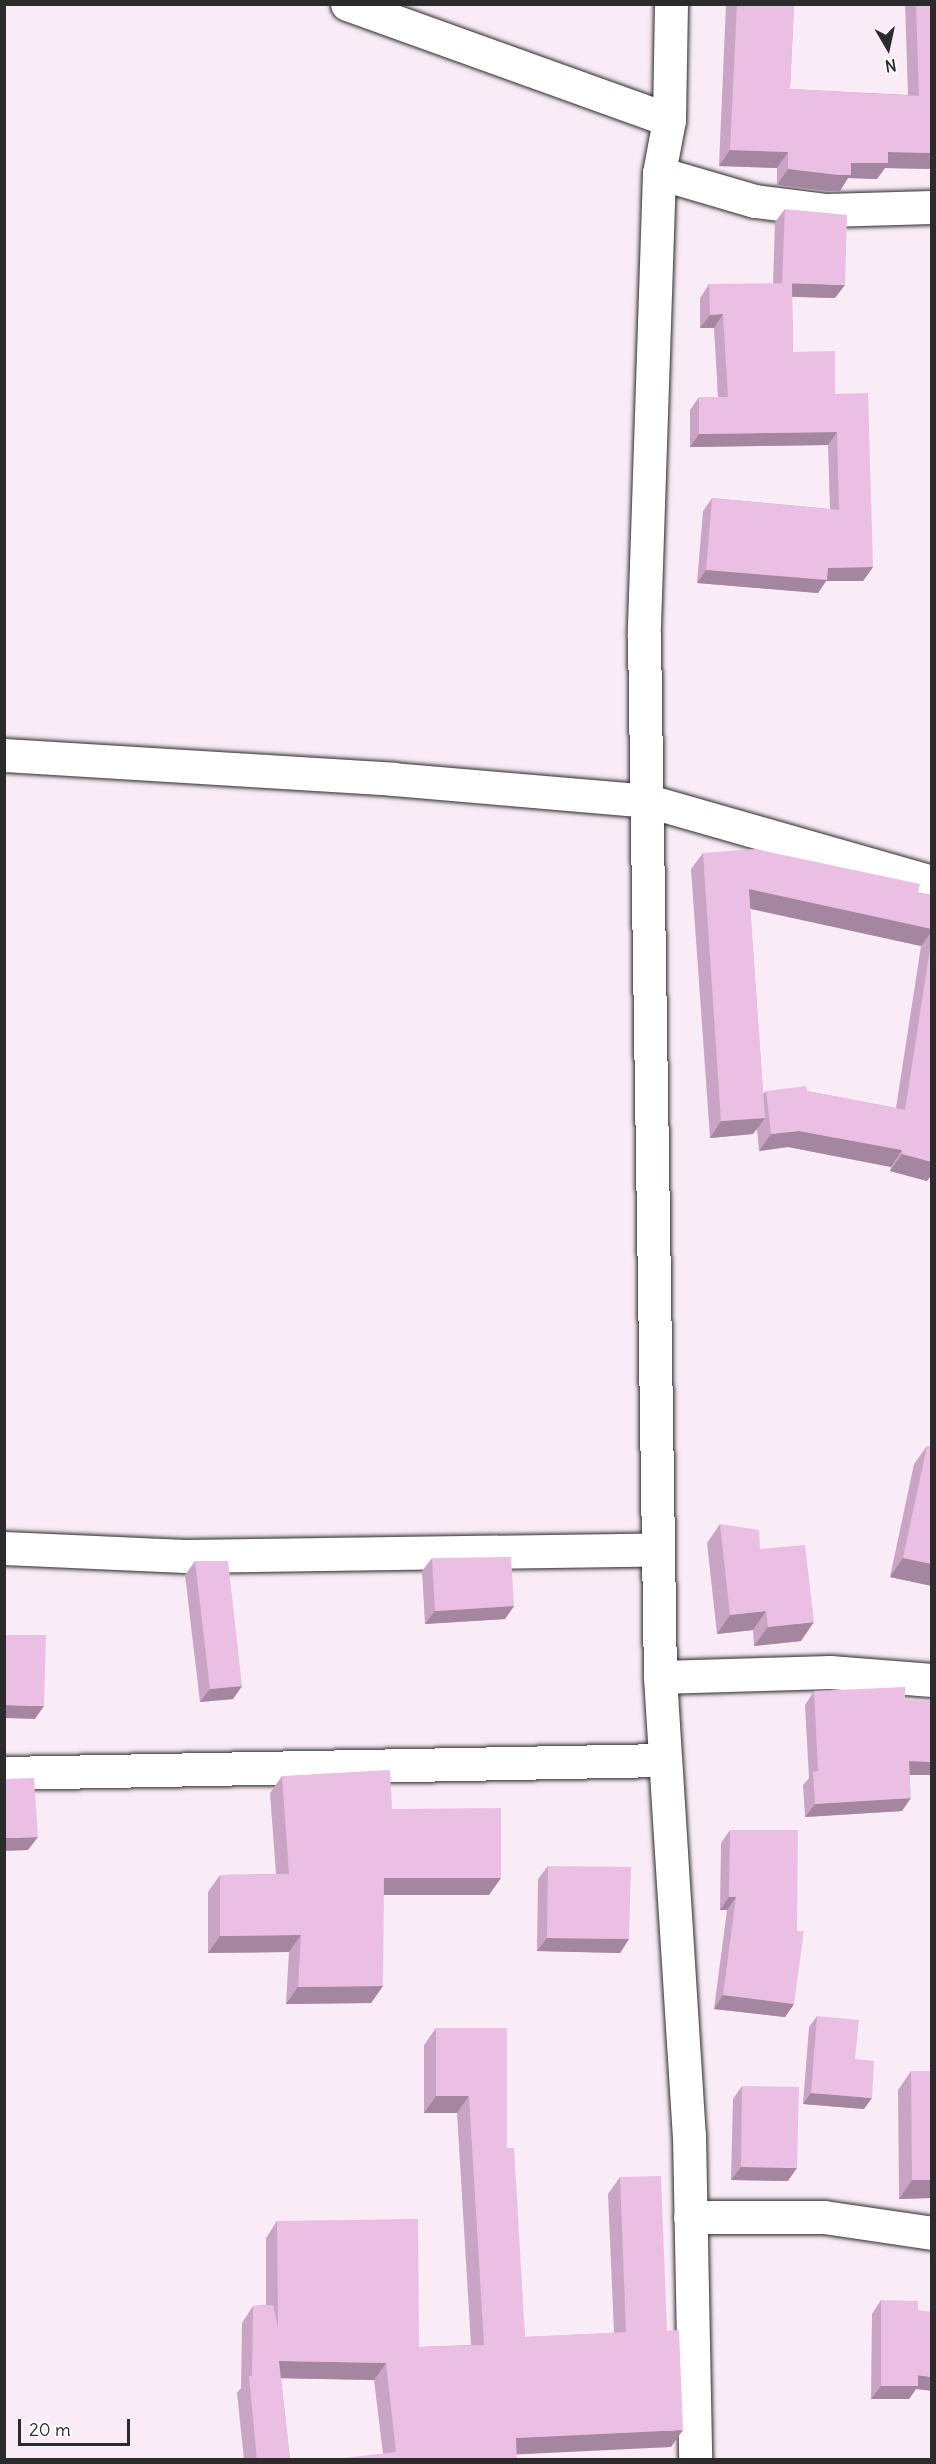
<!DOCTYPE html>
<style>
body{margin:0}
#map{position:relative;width:936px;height:2464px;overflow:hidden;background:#f9ecf7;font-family:Delius,sans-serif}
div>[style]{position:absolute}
.roads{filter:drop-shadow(0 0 2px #2b2b2b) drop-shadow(0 0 2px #2b2b2b)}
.minor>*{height:33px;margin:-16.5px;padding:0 16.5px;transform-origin:16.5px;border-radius:16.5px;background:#fff}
.wall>*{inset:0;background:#caa4c4}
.shaded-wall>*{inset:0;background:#a486a0}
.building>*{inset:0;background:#ebbfe4}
span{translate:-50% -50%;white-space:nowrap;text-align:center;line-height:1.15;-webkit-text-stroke:4.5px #fff;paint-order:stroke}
.frame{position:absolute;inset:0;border:6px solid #2b2b2b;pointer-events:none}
.north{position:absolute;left:858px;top:18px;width:60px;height:60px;-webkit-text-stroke:4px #fff;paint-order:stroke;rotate:171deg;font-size:16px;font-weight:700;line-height:24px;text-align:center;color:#2b2b2b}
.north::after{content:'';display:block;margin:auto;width:21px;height:27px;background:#2b2b2b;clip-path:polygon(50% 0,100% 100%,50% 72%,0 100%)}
.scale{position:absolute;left:18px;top:2419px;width:112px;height:27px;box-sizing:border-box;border:3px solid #2b2b2b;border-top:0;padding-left:8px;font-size:18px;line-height:21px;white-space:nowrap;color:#2b2b2b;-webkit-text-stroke:4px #fff;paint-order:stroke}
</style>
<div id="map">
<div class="roads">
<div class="minor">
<div style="left:347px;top:4px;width:342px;rotate:19.8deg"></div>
<div style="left:671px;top:4px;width:116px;rotate:91deg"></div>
<div style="left:669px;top:120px;width:54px;rotate:100.7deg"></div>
<div style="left:659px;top:173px;width:463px;rotate:91.9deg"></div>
<div style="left:644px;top:636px;width:1041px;rotate:89.12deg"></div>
<div style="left:660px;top:1677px;width:459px;rotate:86.4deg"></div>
<div style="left:689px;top:2135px;width:325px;rotate:88.9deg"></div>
<div style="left:659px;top:173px;width:100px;rotate:16.3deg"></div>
<div style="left:755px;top:201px;width:72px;rotate:7.2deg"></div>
<div style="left:826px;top:210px;width:106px;rotate:-1.6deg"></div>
<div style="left:4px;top:755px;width:390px;rotate:3.5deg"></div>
<div style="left:393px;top:779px;width:256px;rotate:4.9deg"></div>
<div style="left:648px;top:801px;width:295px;rotate:15.9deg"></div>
<div style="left:4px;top:1548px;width:181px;rotate:2.5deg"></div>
<div style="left:185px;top:1556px;width:472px;rotate:-0.8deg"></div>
<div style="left:660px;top:1677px;width:170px;rotate:-1.7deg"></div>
<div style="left:830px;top:1672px;width:102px;rotate:4.5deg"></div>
<div style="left:4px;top:1773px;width:661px;rotate:-1.13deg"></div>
<div style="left:690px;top:2217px;width:134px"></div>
<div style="left:824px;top:2217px;width:109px;rotate:8.4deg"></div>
</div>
</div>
<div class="wall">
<div style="clip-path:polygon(726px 4px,794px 4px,790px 89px,908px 95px,905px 4px,932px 4px,932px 169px,885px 168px,877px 179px,848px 178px,840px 191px,827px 191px,777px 185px,777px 168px,719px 166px)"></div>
<div style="clip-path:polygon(785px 209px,835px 298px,792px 297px,793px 352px,835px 394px,873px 567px,863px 581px,826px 581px,818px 593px,697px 583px,703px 511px,712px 498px,830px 509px,828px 445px,690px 447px,690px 410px,699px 397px,718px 397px,714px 328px,700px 328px,700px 298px,709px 284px,773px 284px,775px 222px)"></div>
<div style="clip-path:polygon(932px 627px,932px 645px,930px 645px)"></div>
<div style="clip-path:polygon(evenodd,703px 853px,932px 895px,932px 1174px,927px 1181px,890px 1171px,891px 1167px,788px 1147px,759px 1151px,757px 1129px,753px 1134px,710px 1138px,691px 869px,703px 853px,750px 908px,921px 946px,896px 1108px,807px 1091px,766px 1091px,763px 1094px,750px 908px)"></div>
<div style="clip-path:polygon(927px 1446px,932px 1447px,932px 1586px,890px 1577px,914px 1464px)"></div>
<div style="clip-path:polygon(720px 1524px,760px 1549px,801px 1641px,754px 1646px,753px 1630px,717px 1634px,707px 1543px)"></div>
<div style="clip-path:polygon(432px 1558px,514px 1606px,505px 1619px,425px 1624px,422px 1571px)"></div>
<div style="clip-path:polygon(195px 1561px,242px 1686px,233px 1699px,200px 1702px,185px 1575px)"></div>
<div style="clip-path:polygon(814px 1691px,905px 1700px,932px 1775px,910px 1775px,902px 1811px,805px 1817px,803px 1785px,809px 1778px,805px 1705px)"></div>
<div style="clip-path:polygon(282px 1776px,392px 1809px,489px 1895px,383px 1895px,383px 1986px,371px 2003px,286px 2004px,289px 1952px,208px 1953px,208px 1892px,220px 1875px,276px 1874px,270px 1793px)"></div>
<div style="clip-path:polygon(730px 1830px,794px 2004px,785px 2017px,714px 2009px,727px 1910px,720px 1910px,721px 1843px)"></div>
<div style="clip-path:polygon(548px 1866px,629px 1939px,620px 1953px,537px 1951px,538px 1879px)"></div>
<div style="clip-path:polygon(817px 2016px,855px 2059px,864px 2109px,803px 2104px,809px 2027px)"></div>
<div style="clip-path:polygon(436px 2028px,507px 2148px,525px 2337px,614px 2333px,608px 2194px,620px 2177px,671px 2447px,383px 2454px,374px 2380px,281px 2378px,290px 2460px,244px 2460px,237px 2393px,241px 2388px,242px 2323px,253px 2306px,266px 2305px,266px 2238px,277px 2221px,419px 2347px,471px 2345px,457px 2113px,424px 2113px,424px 2045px)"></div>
<div style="clip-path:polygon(911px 2071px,932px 2198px,899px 2199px,898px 2090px)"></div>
<div style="clip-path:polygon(742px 2086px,788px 2181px,731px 2180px,733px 2099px)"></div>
<div style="clip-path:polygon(881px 2300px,916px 2389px,909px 2399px,871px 2399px,872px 2314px)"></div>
</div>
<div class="shaded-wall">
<div style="clip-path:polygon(730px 150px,788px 152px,777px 168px,719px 166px)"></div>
<div style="clip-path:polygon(888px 152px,932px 153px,932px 169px,885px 168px,877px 179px,848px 178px,840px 191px,827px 191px,777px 185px,788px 169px,851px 163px)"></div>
<div style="clip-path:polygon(782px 283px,845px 285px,835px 298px,772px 296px)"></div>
<div style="clip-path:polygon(723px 314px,714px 328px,700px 328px,710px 315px)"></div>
<div style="clip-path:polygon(837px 432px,828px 445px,690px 447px,699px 434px)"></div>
<div style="clip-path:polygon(873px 567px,863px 581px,826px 581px,818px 593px,697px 583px,706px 570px)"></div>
<div style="clip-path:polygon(749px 889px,932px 929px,932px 931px,921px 946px,737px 906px)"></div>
<div style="clip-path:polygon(765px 1118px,753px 1134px,710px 1138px,721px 1121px)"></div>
<div style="clip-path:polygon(799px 1131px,902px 1150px,891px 1167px,788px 1147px,759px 1151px,771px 1134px)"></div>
<div style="clip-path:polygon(902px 1154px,932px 1162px,932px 1174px,927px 1181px,890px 1171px)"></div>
<div style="clip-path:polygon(903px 1558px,932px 1564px,932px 1586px,890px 1577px)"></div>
<div style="clip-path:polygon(514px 1606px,505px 1619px,425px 1624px,435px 1611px)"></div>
<div style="clip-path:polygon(766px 1611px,753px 1630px,717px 1634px,730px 1615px)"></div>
<div style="clip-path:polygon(814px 1622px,801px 1641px,754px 1646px,768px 1627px)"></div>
<div style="clip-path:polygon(242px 1686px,233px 1699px,200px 1702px,210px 1689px)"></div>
<div style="clip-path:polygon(4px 1705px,44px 1706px,35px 1719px,4px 1718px)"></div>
<div style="clip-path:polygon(909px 1761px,932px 1762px,932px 1775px,900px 1775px)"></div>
<div style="clip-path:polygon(911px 1798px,902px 1811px,805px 1817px,815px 1804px)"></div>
<div style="clip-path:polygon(38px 1837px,28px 1850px,4px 1851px,4px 1838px)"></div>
<div style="clip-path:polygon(384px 1878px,501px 1878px,489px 1895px,372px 1895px)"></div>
<div style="clip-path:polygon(729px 1897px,736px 1897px,727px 1910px,720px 1910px)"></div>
<div style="clip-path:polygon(301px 1935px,289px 1952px,208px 1953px,220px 1936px)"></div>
<div style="clip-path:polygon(547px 1938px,629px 1939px,620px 1953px,537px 1951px)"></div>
<div style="clip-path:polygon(383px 1986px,371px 2003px,286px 2004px,298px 1987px)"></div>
<div style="clip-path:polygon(723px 1995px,794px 2004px,785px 2017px,714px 2009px)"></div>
<div style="clip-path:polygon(811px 2093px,872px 2098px,864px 2109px,803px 2104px)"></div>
<div style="clip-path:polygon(436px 2096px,469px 2096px,457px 2113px,424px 2113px)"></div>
<div style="clip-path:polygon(741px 2167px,797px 2168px,788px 2181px,731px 2180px)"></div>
<div style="clip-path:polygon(912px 2180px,932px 2180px,932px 2198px,899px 2199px)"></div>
<div style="clip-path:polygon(279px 2361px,386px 2363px,374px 2380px,267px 2378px)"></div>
<div style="clip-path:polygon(918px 2375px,932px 2377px,932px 2391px,916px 2389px,909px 2399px,871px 2399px,881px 2386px)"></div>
<div style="clip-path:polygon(683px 2430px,671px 2447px,505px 2455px,516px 2438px)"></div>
</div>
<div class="building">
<div style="clip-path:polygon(737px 4px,794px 4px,790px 89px,919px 96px,916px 4px,932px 4px,932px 153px,888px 152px,888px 163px,851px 163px,851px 175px,838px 175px,788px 169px,788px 152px,730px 150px)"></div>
<div style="clip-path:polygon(785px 209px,847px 215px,845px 285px,782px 283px)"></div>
<div style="clip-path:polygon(792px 283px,793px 352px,835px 351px,835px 394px,868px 393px,873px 567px,828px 568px,827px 580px,706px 570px,712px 498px,839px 510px,837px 432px,699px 434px,699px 397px,728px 397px,723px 314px,710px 315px,709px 284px)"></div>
<div style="clip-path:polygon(755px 849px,920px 884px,918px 893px,932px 895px,932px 929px,749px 889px,765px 1118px,721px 1121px,703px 853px)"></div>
<div style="clip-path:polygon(932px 936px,932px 1162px,902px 1154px,902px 1150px,799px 1131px,771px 1134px,766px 1091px,806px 1086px,807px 1091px,905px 1110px)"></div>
<div style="clip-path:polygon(927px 1446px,932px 1447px,932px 1564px,903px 1558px)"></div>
<div style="clip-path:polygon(720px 1524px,759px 1530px,760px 1549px,805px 1545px,814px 1622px,768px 1627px,766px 1611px,730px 1615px)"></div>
<div style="clip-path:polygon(511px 1557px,514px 1606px,435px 1611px,432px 1558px)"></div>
<div style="clip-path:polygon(195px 1561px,228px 1561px,242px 1686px,210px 1689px)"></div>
<div style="clip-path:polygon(4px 1635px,46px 1635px,44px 1706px,4px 1705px)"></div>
<div style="clip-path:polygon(905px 1687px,905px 1700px,932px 1701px,932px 1762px,909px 1761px,911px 1798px,815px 1804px,813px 1772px,818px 1771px,814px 1691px)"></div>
<div style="clip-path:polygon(390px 1770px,392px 1809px,501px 1808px,501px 1878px,384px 1878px,383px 1986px,298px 1987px,301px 1935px,220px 1936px,220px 1875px,289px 1874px,282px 1776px)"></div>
<div style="clip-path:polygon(34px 1778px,38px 1837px,4px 1838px,4px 1779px)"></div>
<div style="clip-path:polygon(730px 1830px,798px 1830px,797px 1931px,804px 1931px,794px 2004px,723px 1995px,736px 1897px,729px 1897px)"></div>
<div style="clip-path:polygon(548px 1866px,631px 1867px,629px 1939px,547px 1938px)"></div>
<div style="clip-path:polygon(817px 2016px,859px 2020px,855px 2059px,874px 2061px,872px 2098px,811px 2093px)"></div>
<div style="clip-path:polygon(436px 2028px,507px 2028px,507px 2148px,514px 2148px,525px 2337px,626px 2332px,620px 2177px,661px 2176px,667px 2331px,679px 2330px,683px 2430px,516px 2438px,517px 2460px,327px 2460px,396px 2452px,386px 2363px,279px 2361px,290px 2460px,257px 2460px,249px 2376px,252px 2376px,253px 2306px,273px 2305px,278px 2328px,277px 2221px,418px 2219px,419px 2347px,484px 2345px,469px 2096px,436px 2096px)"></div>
<div style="clip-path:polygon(911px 2071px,932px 2071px,932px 2180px,912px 2180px)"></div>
<div style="clip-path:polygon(742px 2086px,799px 2087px,797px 2168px,741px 2167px)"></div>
<div style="clip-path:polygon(881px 2300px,918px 2301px,918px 2310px,932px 2312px,932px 2377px,918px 2375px,918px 2386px,881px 2386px)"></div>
</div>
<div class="frame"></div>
<div class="north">N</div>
<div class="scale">20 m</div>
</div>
